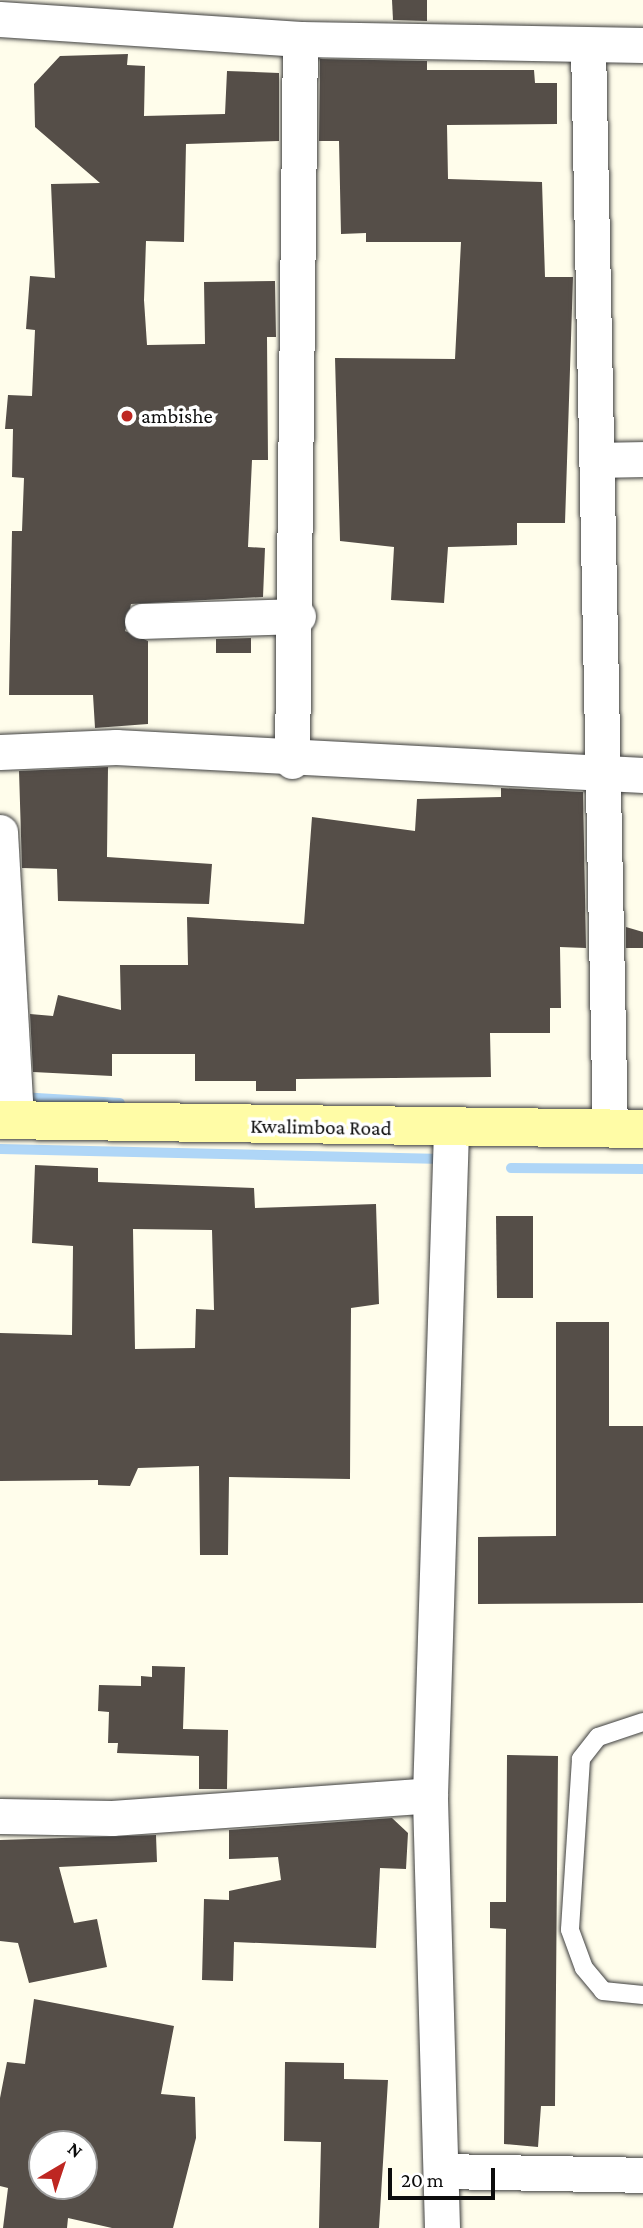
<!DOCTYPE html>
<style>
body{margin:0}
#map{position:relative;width:643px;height:2228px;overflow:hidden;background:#fffdeb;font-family:"Crimson Pro",serif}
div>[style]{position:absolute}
.stream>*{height:10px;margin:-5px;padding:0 5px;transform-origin:5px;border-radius:5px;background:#afd6f7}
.building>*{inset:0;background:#554e48}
.roads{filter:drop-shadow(0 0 2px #3f3f3f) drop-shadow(0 0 2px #3f3f3f)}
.lane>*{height:18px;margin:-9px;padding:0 9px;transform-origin:9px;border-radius:9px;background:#fff}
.street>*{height:35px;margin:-17.5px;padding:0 17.5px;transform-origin:17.5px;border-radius:17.5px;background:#fff}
.secondary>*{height:38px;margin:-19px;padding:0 19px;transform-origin:19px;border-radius:19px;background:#fffca6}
.dots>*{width:19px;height:19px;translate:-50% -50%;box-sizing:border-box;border:4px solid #fff;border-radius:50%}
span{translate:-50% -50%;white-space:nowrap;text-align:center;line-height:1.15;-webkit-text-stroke:7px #fff;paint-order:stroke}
.poi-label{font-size:21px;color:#0c0c0c}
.left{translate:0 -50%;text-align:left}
.street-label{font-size:21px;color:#0c0c0c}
.north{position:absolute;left:28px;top:2130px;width:70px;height:70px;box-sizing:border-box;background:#fff;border:2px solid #9e9e9e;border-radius:50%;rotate:39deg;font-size:19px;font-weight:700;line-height:28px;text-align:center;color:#0c0c0c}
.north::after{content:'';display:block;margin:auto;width:24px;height:32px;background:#be2722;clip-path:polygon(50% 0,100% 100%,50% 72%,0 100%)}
.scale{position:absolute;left:388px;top:2168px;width:107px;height:32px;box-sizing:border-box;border:4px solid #0c0c0c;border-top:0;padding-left:9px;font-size:21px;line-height:24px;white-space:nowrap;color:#0c0c0c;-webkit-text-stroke:5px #fff;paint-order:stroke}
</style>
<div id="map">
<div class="stream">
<div style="left:20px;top:1097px;width:100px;rotate:3.4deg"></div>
<div style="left:0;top:1149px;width:433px;rotate:1.3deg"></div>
<div style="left:511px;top:1168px;width:132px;rotate:0.4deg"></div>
</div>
<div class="building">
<div style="clip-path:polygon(392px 0,427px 0,427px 21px,393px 20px)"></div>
<div style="clip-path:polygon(128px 54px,127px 65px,145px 66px,144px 116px,225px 114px,227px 71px,279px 73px,279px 141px,186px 144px,184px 242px,146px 241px,144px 300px,147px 345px,205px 344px,204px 282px,275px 281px,276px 337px,267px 337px,268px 460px,252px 460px,248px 547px,265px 548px,263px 597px,131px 604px,125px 631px,148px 641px,148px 724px,95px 728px,93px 695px,9px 695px,12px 531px,22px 531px,24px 478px,12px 477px,13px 429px,5px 429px,8px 395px,32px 396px,35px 330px,26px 329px,30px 276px,55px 278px,51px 184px,100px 183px,35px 127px,34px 84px,60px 56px)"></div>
<div style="clip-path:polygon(320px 59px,427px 61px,427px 70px,534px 70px,535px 83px,557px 83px,557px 124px,447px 125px,448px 179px,542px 182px,545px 277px,573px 277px,565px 523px,517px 523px,517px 545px,448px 547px,444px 603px,391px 600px,394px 547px,340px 541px,335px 358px,455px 359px,461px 242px,366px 242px,366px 233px,341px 234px,339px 141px,319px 141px)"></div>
<div style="clip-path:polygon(251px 638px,251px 653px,216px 653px,216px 639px)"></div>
<div style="clip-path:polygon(108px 767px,107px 857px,212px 864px,209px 904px,58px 901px,57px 869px,22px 868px,19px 771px)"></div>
<div style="clip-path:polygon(501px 788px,583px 792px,586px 948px,560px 947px,561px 1008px,550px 1008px,550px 1033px,490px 1033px,491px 1077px,296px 1079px,296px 1091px,256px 1091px,256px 1081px,195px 1081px,195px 1054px,112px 1054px,112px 1076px,33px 1072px,30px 1014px,53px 1016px,58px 995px,121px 1010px,120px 965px,188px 965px,187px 917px,304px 924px,312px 817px,415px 831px,417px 799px,501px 797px)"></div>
<div style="clip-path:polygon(626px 927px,643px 932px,643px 948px,626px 948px)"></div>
<div style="clip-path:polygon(evenodd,35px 1165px,98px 1168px,98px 1182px,254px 1188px,255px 1208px,376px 1204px,379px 1304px,351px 1308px,350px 1479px,229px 1477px,228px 1555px,200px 1555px,199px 1466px,138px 1468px,130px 1486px,98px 1485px,98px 1480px,0 1481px,0 1333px,72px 1335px,73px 1246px,32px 1243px,35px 1165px,133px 1229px,212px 1230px,214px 1310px,196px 1309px,195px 1348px,135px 1349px,133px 1229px)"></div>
<div style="clip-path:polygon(496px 1216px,533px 1216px,533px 1298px,497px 1298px)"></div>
<div style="clip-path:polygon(556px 1322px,609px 1322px,609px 1426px,643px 1426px,643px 1603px,478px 1604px,478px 1537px,556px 1536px)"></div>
<div style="clip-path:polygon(152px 1666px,185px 1667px,183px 1729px,228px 1730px,227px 1789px,199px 1789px,199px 1756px,117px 1753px,118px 1743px,108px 1743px,109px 1712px,98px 1711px,99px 1685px,141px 1686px,141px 1676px,152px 1677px)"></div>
<div style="clip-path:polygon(507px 1755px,558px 1756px,555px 2106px,541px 2106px,538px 2147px,504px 2144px,506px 1929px,490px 1928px,490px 1902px,506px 1902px)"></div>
<div style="clip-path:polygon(392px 1818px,408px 1833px,406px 1869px,380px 1868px,376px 1948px,234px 1942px,233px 1981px,202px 1980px,204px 1899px,229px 1900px,229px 1891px,281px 1880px,278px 1857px,229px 1859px,229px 1830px)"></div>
<div style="clip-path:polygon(156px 1835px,157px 1862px,59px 1867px,74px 1923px,97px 1919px,107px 1967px,29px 1983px,18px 1943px,0 1941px,0 1840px)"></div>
<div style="clip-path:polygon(evenodd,34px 1999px,174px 2026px,161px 2094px,195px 2097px,196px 2138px,173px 2228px,112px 2228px,68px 2218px,67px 2228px,3px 2228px,8px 2188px,0 2186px,0 2098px,7px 2062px,25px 2064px,34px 1999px,42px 2144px,84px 2144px,84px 2186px,42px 2186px,42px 2144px)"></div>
<div style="clip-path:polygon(285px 2062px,344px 2063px,344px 2079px,388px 2080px,379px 2228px,319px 2228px,321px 2142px,284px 2141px)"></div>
</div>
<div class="roads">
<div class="lane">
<div style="left:643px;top:1722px;width:47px;rotate:161.6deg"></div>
<div style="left:598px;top:1737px;width:28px;rotate:128deg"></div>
<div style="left:581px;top:1759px;width:171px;rotate:93.7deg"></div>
<div style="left:570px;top:1930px;width:40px;rotate:69.8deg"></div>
<div style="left:584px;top:1968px;width:30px;rotate:50deg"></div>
<div style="left:603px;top:1991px;width:40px;rotate:5.7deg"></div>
</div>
<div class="street">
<div style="left:0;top:19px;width:301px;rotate:3.8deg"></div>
<div style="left:300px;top:39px;width:343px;rotate:1deg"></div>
<div style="left:588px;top:46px;width:1083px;rotate:88.84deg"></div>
<div style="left:597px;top:460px;width:46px;rotate:-1.2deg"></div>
<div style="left:142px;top:621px;width:156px;rotate:-1.8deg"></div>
<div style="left:0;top:752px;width:116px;rotate:-2.5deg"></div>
<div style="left:116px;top:747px;width:528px;rotate:3.04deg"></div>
<div style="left:292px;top:761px;width:722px;rotate:-89.37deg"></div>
<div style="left:0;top:832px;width:289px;rotate:86.8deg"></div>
<div style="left:0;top:1816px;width:112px;rotate:1deg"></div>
<div style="left:112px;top:1818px;width:319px;rotate:-4.1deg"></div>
<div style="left:442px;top:2171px;width:201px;rotate:1.1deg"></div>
<div style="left:442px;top:2228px;width:433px;rotate:-91.6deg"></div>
<div style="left:430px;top:1795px;width:666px;rotate:-88.19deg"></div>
</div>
<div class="secondary">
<div style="left:0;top:1120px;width:643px;rotate:0.8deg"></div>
</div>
</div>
<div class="dots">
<div style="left:127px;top:416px;background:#be2722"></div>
</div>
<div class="poi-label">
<span class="left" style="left:141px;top:416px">ambishe</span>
</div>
<div class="street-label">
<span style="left:321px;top:1127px;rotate:1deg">Kwalimboa Road</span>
</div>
<div class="north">N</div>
<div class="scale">20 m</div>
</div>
